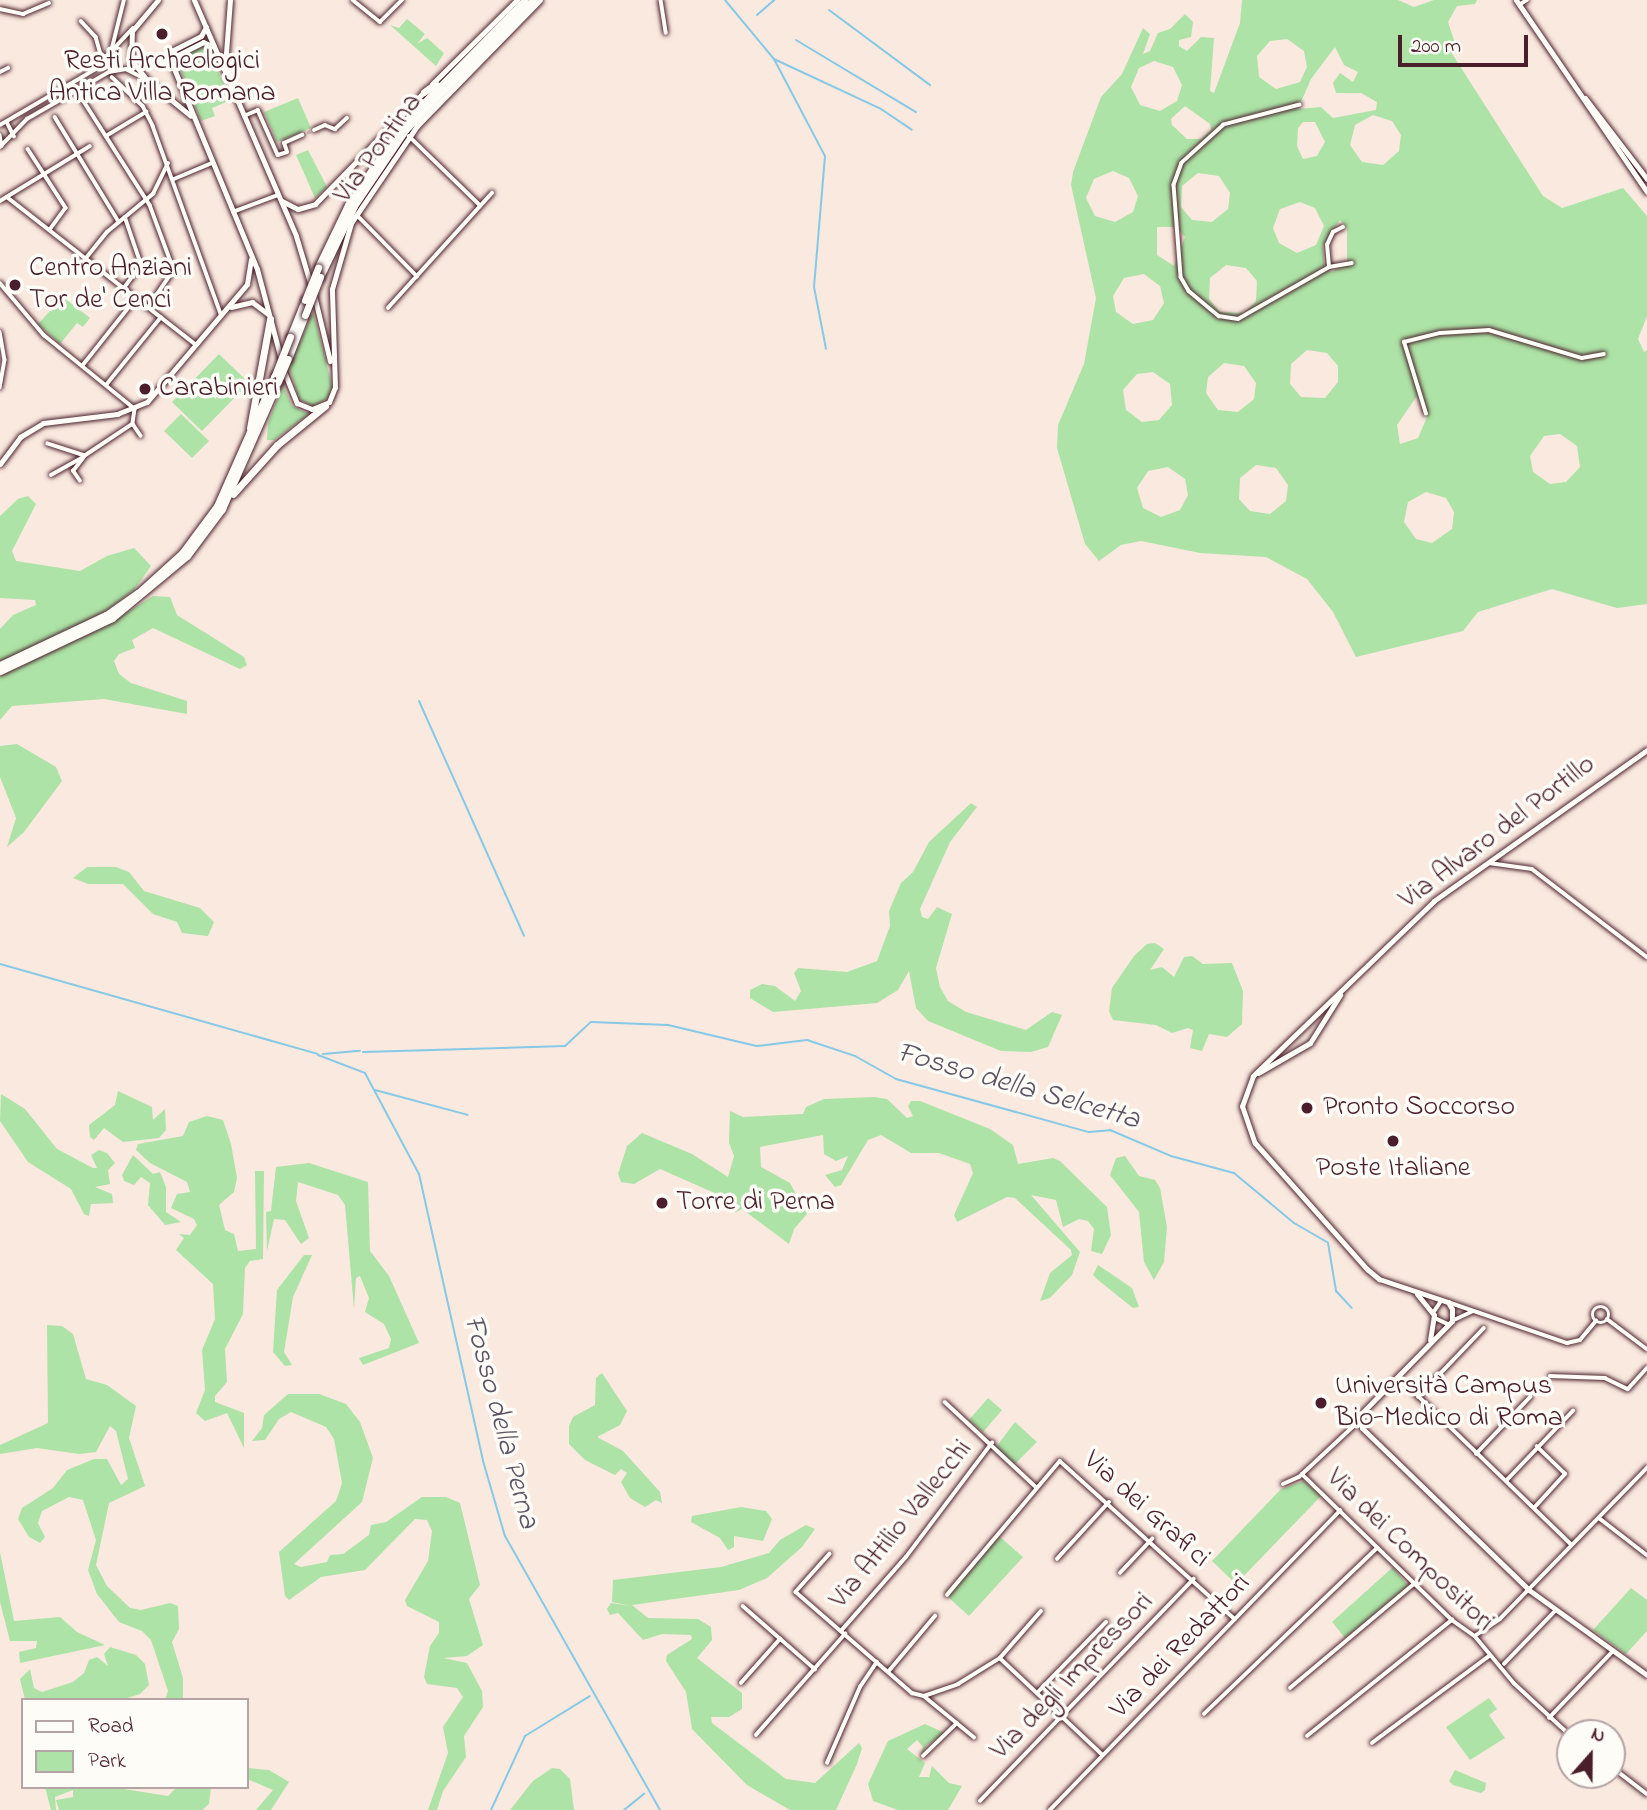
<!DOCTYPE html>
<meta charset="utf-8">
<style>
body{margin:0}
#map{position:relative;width:1647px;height:1810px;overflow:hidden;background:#fae9df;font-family:"Indie Flower",sans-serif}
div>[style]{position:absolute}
.green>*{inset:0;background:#ade3a6}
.stream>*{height:2px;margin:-1px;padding:0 1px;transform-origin:1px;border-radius:1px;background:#85c9e6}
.street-tunnel>*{height:3.5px;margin-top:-1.75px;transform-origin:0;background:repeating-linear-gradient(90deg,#d7c1bb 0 3.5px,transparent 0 5.5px)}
.roads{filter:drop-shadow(0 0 2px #4a1f2b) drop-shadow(0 0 2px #4a1f2b)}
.street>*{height:3.5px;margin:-1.75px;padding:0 1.75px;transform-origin:1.75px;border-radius:1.75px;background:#fdfcf7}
.street>.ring{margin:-1.75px;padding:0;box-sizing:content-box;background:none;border:3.5px solid #fdfcf7;border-radius:50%}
.secondary>*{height:5px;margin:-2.5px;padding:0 2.5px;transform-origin:2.5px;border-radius:2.5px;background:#fdfcf7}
.highway>*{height:7px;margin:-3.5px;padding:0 3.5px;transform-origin:3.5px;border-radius:3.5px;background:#fdfcf7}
.bridges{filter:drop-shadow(0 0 2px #4a1f2b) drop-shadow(0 0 2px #4a1f2b)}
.highway-bridge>*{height:7px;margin:-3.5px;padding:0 3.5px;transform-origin:3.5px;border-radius:3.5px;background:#fdfcf7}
.dots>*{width:19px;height:19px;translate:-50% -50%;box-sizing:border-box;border:4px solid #fdfcf7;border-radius:50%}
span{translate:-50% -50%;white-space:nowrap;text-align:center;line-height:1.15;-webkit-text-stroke:7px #fdfcf7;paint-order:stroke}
.poi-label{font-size:28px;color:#4a1f2b}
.left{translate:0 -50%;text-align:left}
.street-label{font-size:28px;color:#4a1f2b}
.water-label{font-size:30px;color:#5c5263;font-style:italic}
.legend{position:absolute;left:21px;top:1698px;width:228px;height:91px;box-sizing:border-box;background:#fdfcf7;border:2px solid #b5a4a5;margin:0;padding:9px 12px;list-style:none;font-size:21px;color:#4a1f2b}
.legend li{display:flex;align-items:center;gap:14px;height:35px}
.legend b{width:35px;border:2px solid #b5a4a5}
.north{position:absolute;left:1556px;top:1719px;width:70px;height:70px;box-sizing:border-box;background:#fdfcf7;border:2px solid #b5a4a5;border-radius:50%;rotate:21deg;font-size:19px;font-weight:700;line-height:28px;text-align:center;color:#4a1f2b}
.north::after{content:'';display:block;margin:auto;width:24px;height:32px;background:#4a1f2b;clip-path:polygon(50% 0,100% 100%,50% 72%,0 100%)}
.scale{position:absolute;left:1398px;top:35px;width:130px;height:32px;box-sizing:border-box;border:4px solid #4a1f2b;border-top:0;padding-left:9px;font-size:21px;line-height:24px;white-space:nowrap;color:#4a1f2b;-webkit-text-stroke:5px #fdfcf7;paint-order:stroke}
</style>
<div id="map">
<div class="green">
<div style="clip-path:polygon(evenodd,1242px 0,1398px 0,1414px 7px,1434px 0,1477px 0,1475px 4px,1457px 6px,1448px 22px,1455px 43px,1451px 52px,1543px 196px,1562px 208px,1623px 188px,1647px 216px,1647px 316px,1638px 339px,1644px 352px,1647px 350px,1647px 604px,1617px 608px,1552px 589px,1478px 612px,1463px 631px,1356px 657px,1333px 612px,1307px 579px,1266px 557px,1200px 553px,1141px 541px,1121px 545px,1099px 561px,1085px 544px,1057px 448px,1058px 425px,1084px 364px,1096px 298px,1071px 185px,1073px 172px,1101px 97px,1122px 74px,1143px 28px,1150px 34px,1143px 54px,1150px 51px,1158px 33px,1170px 29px,1185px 14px,1193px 22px,1191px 37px,1179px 40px,1179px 46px,1187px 51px,1201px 37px,1214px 38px,1210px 91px,1214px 93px,1240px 23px,1242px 0,1287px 39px,1304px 51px,1307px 67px,1300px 82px,1276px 89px,1259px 77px,1257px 56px,1270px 41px,1287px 39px,1242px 0,1335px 47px,1344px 65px,1358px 72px,1353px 82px,1340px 73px,1333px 83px,1336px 93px,1361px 93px,1377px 102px,1376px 110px,1333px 118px,1321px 107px,1298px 109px,1311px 79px,1335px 47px,1242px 0,1154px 61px,1173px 67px,1182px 85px,1177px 101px,1160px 111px,1140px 105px,1131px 87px,1139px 68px,1154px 61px,1242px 0,1185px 106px,1210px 124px,1211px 130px,1201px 139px,1187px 139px,1172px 125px,1171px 119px,1185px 106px,1242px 0,1373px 115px,1392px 121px,1401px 135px,1399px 151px,1383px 165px,1362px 162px,1350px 145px,1355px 125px,1373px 115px,1242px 0,1303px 122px,1315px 122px,1325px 142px,1317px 156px,1303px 159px,1297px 146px,1298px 128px,1303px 122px,1242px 0,1113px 171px,1129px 178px,1138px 196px,1133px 212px,1115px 222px,1095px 216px,1086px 198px,1094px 179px,1113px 171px,1242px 0,1198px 173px,1219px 176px,1230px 193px,1228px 209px,1212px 222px,1192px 220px,1181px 207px,1182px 186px,1198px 173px,1242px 0,1300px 202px,1315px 208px,1324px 226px,1316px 245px,1297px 253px,1279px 243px,1273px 228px,1280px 209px,1300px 202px,1242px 0,1340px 220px,1347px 228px,1347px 261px,1332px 272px,1324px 268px,1323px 246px,1340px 220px,1242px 0,1157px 227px,1176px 227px,1185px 237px,1174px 266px,1157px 255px,1157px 227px,1242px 0,1226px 265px,1246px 268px,1257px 281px,1256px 301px,1244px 313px,1220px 312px,1209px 299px,1210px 278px,1226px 265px,1242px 0,1144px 274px,1160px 286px,1164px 303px,1153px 320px,1133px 324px,1116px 312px,1113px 296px,1124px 278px,1144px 274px,1242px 0,1307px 350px,1327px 353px,1338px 366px,1338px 382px,1325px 398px,1301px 397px,1290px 384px,1291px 364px,1307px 350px,1242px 0,1224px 363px,1244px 366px,1256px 383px,1254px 399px,1238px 412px,1218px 410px,1206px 393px,1208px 377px,1224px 363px,1242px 0,1153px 372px,1170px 384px,1172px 405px,1159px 420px,1142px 422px,1126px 410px,1123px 390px,1137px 374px,1153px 372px,1242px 0,1417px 396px,1427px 417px,1418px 438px,1400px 444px,1397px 425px,1417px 396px,1242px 0,1560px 434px,1577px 446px,1580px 467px,1566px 482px,1550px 484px,1533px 472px,1530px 456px,1544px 436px,1560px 434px,1242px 0,1256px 465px,1276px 468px,1288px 485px,1286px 501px,1270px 514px,1250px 511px,1239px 499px,1240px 478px,1256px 465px,1242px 0,1168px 467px,1185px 479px,1188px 495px,1180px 510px,1161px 517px,1143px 508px,1137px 488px,1148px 471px,1168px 467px,1242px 0,1426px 492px,1446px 498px,1454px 512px,1452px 529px,1432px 543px,1416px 539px,1404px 522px,1408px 502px,1426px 492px)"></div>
<div style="clip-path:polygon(407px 19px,425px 34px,417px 44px,427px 38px,444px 53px,436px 66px,390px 25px,399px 28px)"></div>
<div style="clip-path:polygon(206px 44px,231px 100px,212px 108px,215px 116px,201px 121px,176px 58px)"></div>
<div style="clip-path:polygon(298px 98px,311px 128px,277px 142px,264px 112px)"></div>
<div style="clip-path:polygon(308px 150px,327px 187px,315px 198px,296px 155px)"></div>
<div style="clip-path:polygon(63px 297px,90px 318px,83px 327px,77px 323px,60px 344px,38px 324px)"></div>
<div style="clip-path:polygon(313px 312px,332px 385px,329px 397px,314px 407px,299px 399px,289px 367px)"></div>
<div style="clip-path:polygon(219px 354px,249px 383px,202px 431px,172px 402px)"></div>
<div style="clip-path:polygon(283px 385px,292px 406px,309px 414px,274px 440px,267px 440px,268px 423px)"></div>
<div style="clip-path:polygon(181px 414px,209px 441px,192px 458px,164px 431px)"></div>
<div style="clip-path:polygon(28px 496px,36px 504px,12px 551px,16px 561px,80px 571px,107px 556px,134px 548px,151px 566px,134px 590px,102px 614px,0 662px,0 629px,13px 615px,36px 605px,35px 600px,0 598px,0 516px,18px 499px)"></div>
<div style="clip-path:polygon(153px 596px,170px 597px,177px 615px,244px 657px,247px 665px,240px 669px,153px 628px,132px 640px,135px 648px,119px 654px,114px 661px,119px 674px,131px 683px,187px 701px,187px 714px,104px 699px,12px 706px,0 720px,0 676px,102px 628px)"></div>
<div style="clip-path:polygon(17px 744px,56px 767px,62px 781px,24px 832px,7px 847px,16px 818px,0 777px,0 746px)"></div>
<div style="clip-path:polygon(971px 803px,977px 807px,950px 842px,920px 909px,922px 917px,928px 919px,937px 907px,952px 914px,936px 968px,940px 987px,948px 1001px,966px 1012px,1026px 1030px,1052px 1012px,1062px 1015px,1048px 1047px,1031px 1052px,1001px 1051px,928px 1021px,916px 1008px,909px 971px,898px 990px,877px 1003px,773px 1012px,750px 998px,750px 990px,762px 984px,775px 986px,795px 1001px,801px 991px,794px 973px,798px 968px,847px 972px,877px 961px,890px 926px,889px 911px,901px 883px,913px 872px,929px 842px)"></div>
<div style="clip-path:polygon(87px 867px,116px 867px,129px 872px,144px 891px,200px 908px,214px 922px,208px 936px,182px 933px,177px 922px,153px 914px,123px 884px,88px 884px,73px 878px)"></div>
<div style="clip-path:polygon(1155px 943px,1164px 949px,1150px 970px,1162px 967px,1174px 977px,1184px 957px,1192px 956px,1203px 964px,1232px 963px,1243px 991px,1242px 1024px,1227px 1037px,1209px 1034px,1202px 1051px,1190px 1048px,1193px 1030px,1188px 1028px,1172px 1033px,1156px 1025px,1113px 1020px,1109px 1011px,1112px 988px,1134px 956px,1147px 944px)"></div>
<div style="clip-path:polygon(118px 1091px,152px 1107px,153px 1120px,165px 1109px,166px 1130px,159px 1138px,123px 1142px,104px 1128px,94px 1140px,90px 1137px,89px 1125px,115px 1105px)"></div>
<div style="clip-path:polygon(1px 1094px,25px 1109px,57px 1149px,93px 1168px,97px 1168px,91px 1155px,99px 1150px,107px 1153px,115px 1163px,108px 1170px,110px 1184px,95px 1187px,112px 1194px,113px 1203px,91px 1204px,89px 1216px,84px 1214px,71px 1189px,28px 1162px,0 1121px)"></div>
<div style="clip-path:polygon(874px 1097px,887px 1099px,907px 1118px,913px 1116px,908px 1106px,911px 1101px,920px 1101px,990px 1129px,1013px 1145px,1018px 1164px,1053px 1158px,1060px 1161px,1107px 1207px,1111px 1235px,1102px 1254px,1091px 1251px,1094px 1229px,1088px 1221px,1079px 1219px,1063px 1227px,1056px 1200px,1031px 1195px,1080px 1252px,1072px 1275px,1050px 1298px,1040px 1301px,1050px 1273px,1072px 1255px,1071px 1250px,1015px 1198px,1007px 1197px,957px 1222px,954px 1215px,973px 1173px,970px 1164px,939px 1153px,911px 1153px,881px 1135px,868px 1140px,841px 1185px,835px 1187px,825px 1175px,842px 1170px,848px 1156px,836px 1161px,824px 1154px,823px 1135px,760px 1147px,761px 1167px,790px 1183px,807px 1214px,794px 1229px,789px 1244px,742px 1209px,736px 1212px,727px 1207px,726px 1198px,660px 1169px,634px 1184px,621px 1182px,618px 1174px,627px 1146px,642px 1133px,692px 1154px,728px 1177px,734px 1156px,729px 1143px,730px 1111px,743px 1117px,803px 1114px,806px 1107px,824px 1099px)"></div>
<div style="clip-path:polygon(207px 1116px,223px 1120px,231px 1144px,237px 1178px,234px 1192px,219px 1205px,225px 1230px,234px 1234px,238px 1251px,256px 1249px,255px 1171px,264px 1171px,263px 1259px,250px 1261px,245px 1268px,243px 1314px,225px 1349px,227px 1382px,215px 1396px,215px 1402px,244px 1413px,244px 1448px,227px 1413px,205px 1421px,196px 1413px,205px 1390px,202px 1350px,215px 1319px,213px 1284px,176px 1250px,184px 1238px,179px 1234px,190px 1235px,197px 1225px,194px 1219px,171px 1208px,177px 1194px,190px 1192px,187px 1182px,150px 1163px,136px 1150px,138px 1144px,183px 1136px,189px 1122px)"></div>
<div style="clip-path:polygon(133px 1155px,153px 1174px,160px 1172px,166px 1187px,166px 1212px,181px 1222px,165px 1225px,148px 1205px,150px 1183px,141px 1177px,134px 1185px,124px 1181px,122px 1175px)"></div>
<div style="clip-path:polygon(1125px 1156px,1139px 1176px,1155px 1180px,1160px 1188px,1167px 1227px,1164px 1262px,1154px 1280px,1144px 1262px,1139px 1212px,1110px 1175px,1116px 1158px)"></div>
<div style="clip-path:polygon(309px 1163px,368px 1182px,370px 1251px,389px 1276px,419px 1343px,363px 1365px,359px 1358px,389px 1348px,391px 1339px,384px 1324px,365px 1312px,369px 1298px,360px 1276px,356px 1278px,354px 1309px,345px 1205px,338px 1195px,298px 1182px,296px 1201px,309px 1238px,301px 1244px,285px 1220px,274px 1219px,267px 1251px,266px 1212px,271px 1211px,276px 1167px)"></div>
<div style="clip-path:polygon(304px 1255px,312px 1255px,293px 1297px,284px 1352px,292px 1365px,285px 1366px,273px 1352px,277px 1290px)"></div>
<div style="clip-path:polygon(1098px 1265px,1132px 1288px,1139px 1307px,1133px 1308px,1098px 1280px,1093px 1275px)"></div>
<div style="clip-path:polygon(47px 1325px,62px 1326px,73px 1334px,86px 1379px,107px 1385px,136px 1406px,129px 1438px,145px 1486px,109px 1503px,96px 1565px,107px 1586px,130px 1608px,141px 1610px,170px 1603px,178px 1606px,179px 1629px,172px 1642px,183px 1678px,183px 1700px,165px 1700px,168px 1691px,151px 1640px,142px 1631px,119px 1622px,97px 1594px,88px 1570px,96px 1540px,83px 1500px,69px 1497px,42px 1511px,38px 1523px,45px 1537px,40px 1543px,29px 1537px,18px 1519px,22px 1508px,53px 1488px,67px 1470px,94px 1459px,107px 1459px,121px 1485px,128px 1479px,116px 1431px,110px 1426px,96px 1452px,79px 1454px,37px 1448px,0 1454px,0 1445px,48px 1423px)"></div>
<div style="clip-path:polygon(602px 1373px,627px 1411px,620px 1425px,597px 1437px,623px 1451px,660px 1492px,662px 1503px,656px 1500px,645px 1507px,630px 1498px,621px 1482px,627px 1473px,621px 1469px,615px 1475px,585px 1460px,569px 1444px,569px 1426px,573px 1417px,595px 1405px,596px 1378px)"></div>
<div style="clip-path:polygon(288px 1394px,319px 1394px,346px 1404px,360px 1422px,373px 1458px,362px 1502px,294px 1564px,301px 1567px,327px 1562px,330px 1555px,343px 1554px,369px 1535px,371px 1525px,386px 1522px,422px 1497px,446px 1497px,460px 1503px,480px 1585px,469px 1599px,483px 1645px,467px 1656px,443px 1658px,467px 1663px,482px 1691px,483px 1707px,464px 1736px,466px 1757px,443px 1791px,437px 1810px,428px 1810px,448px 1753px,443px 1727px,463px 1697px,457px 1688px,427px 1684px,424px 1677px,430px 1646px,439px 1633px,439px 1622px,407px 1606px,405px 1600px,428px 1561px,432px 1531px,427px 1520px,415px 1519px,365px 1570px,321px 1577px,289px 1600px,285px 1596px,279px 1552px,336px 1501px,342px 1483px,334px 1439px,326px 1427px,291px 1412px,279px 1419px,265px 1440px,252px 1441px,262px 1428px,264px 1415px)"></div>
<div style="clip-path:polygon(988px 1398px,1002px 1410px,983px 1432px,969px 1420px)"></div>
<div style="clip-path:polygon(1015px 1422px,1037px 1442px,1014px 1465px,996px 1447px)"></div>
<div style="clip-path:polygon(1304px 1481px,1321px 1496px,1236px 1584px,1212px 1561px,1281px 1489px)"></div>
<div style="clip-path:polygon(741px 1507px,766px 1511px,772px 1519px,763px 1541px,734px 1536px,734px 1547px,728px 1550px,720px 1538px,691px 1522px,692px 1516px)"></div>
<div style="clip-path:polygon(806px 1525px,815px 1529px,802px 1547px,767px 1578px,739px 1590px,632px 1605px,648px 1618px,698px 1619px,711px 1627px,712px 1640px,697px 1658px,742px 1693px,742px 1709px,729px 1717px,711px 1717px,712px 1723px,786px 1779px,815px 1783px,859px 1743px,862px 1748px,857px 1764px,836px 1810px,790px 1810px,747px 1785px,692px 1729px,686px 1692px,666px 1661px,667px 1655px,692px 1639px,691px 1635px,662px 1634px,643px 1640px,618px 1613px,610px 1615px,607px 1609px,611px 1603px,631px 1606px,612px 1602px,613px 1580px,721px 1567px,769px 1553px,780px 1540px)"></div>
<div style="clip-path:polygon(999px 1536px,1023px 1557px,969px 1616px,948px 1597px)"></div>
<div style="clip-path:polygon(0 1552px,14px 1621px,60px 1617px,77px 1632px,105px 1645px,20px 1663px,19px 1652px,36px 1648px,37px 1641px,10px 1641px,0 1602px)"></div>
<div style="clip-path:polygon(1393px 1567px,1408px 1586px,1345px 1638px,1332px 1622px)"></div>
<div style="clip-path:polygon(1631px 1588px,1647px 1600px,1647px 1631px,1626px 1654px,1593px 1630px)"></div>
<div style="clip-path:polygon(110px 1647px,136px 1655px,145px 1664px,149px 1685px,140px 1694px,121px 1700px,25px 1700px,20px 1679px,30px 1669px,34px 1688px,42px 1692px,73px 1682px,84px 1673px,89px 1660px,97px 1657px,108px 1666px,104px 1654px)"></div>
<div style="clip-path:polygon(1489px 1698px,1497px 1709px,1489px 1715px,1505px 1738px,1470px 1760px,1446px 1727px)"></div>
<div style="clip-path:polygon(925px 1724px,945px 1733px,927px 1745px,921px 1756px,923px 1747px,917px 1740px,907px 1749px,925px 1763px,919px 1777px,929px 1777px,932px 1766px,949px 1783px,962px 1786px,948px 1810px,898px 1810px,873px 1801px,868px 1784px,888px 1741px)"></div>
<div style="clip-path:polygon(247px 1768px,269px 1770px,289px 1782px,271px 1810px,256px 1810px,273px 1790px,247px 1779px)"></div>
<div style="clip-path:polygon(552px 1768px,560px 1769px,570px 1779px,574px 1810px,510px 1810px,533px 1781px)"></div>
<div style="clip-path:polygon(1455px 1770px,1486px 1783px,1485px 1790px,1481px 1793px,1453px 1785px,1449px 1781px)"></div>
<div style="clip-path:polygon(45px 1787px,111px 1787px,168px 1796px,177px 1787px,211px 1787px,209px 1804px,202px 1810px,59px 1810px,56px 1800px,73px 1797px,73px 1790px,55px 1797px,56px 1810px,51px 1810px)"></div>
</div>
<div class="stream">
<div style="left:725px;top:0;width:77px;rotate:50.3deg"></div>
<div style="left:774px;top:59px;width:118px;rotate:25deg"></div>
<div style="left:881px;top:109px;width:37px;rotate:34deg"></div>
<div style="left:829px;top:10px;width:126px;rotate:36.6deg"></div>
<div style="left:757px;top:15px;width:23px;rotate:-41deg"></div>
<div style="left:796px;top:40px;width:140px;rotate:31deg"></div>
<div style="left:774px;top:59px;width:110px;rotate:62.3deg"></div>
<div style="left:825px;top:156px;width:131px;rotate:94.8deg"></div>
<div style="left:814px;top:287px;width:63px;rotate:79deg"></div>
<div style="left:419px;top:701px;width:257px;rotate:65.9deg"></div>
<div style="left:0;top:964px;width:330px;rotate:15.8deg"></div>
<div style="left:363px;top:1052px;width:202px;rotate:-1.7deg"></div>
<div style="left:565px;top:1046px;width:35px;rotate:-43deg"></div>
<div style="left:591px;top:1022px;width:77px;rotate:2.2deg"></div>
<div style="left:668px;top:1025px;width:91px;rotate:13.3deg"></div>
<div style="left:757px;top:1046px;width:50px;rotate:-6.8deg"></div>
<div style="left:807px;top:1040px;width:51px;rotate:18.4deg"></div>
<div style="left:855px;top:1056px;width:47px;rotate:29.3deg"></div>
<div style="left:896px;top:1079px;width:200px;rotate:15.4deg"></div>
<div style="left:1089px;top:1132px;width:21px;rotate:-5deg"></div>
<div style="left:1110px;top:1130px;width:66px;rotate:23.1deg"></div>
<div style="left:1171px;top:1156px;width:65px;rotate:15.1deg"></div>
<div style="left:1234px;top:1173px;width:78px;rotate:39.8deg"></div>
<div style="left:1294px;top:1223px;width:39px;rotate:30deg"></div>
<div style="left:1328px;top:1243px;width:49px;rotate:80.5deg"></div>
<div style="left:1336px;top:1291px;width:23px;rotate:47deg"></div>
<div style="left:323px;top:1054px;width:37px;rotate:-5deg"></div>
<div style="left:318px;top:1055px;width:50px;rotate:21deg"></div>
<div style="left:365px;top:1073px;width:115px;rotate:61.9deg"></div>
<div style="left:419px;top:1174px;width:294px;rotate:77.4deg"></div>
<div style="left:483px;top:1461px;width:78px;rotate:73.7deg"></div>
<div style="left:505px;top:1536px;width:315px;rotate:60.5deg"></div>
<div style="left:375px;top:1090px;width:96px;rotate:15deg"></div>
<div style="left:491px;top:1810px;width:81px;rotate:-65.3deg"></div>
<div style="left:525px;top:1736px;width:76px;rotate:-31.6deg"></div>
<div style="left:624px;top:1810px;width:26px;rotate:-39deg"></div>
</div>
<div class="street-tunnel">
<div style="left:302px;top:135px;width:13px;rotate:-23deg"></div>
</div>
<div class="roads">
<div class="street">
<div style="left:353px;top:0;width:35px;rotate:39deg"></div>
<div style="left:380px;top:22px;width:31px;rotate:-45deg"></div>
<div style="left:661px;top:0;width:33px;rotate:81deg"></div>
<div style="left:1519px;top:5px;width:9px;rotate:-32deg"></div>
<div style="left:0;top:9px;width:24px;rotate:12deg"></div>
<div style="left:23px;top:14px;width:28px;rotate:-23deg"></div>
<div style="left:81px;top:21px;width:22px;rotate:47deg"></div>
<div style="left:96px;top:37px;width:25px;rotate:74deg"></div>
<div style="left:112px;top:48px;width:49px;rotate:-76deg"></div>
<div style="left:0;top:72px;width:9px;rotate:-27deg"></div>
<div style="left:112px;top:77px;width:42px;rotate:43.1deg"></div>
<div style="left:143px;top:106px;width:22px;rotate:63deg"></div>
<div style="left:153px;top:126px;width:200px;rotate:70.1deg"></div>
<div style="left:78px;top:92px;width:134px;rotate:57.5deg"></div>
<div style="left:150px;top:205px;width:69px;rotate:69.7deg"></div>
<div style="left:174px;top:270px;width:45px;rotate:124deg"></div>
<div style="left:1300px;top:105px;width:79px;rotate:165.3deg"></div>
<div style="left:1224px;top:125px;width:57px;rotate:137.9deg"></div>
<div style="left:1182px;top:163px;width:23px;rotate:110deg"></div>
<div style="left:1174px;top:185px;width:92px;rotate:85.6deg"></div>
<div style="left:1181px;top:277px;width:16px;rotate:60deg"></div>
<div style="left:1189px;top:291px;width:39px;rotate:40deg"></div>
<div style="left:1219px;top:316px;width:19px;rotate:9deg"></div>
<div style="left:1238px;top:319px;width:105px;rotate:-29.7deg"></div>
<div style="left:1329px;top:267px;width:23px;rotate:-10deg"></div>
<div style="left:244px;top:116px;width:15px;rotate:-23deg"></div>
<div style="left:258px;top:110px;width:49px;rotate:66deg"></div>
<div style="left:278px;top:155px;width:9px;rotate:-18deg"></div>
<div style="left:287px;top:152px;width:9px;rotate:-108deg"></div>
<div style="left:284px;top:143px;width:20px;rotate:-24deg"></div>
<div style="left:55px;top:117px;width:123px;rotate:58.6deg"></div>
<div style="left:7px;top:122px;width:16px;rotate:63deg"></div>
<div style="left:0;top:125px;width:109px;rotate:-30.3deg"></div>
<div style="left:94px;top:70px;width:57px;rotate:-47.1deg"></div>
<div style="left:314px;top:130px;width:12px;rotate:-24deg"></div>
<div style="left:325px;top:125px;width:11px;rotate:22deg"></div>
<div style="left:335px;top:129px;width:16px;rotate:-43deg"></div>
<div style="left:0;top:135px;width:11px;rotate:80deg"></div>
<div style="left:106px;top:136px;width:47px;rotate:-31deg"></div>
<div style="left:409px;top:136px;width:99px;rotate:44.2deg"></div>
<div style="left:0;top:147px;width:39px;rotate:-46deg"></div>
<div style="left:27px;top:119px;width:95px;rotate:-29.8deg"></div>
<div style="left:109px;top:72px;width:17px;rotate:-10deg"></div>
<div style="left:126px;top:69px;width:18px;rotate:27deg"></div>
<div style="left:28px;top:149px;width:70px;rotate:57.2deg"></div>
<div style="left:66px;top:208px;width:27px;rotate:126deg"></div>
<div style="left:174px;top:179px;width:41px;rotate:-22.8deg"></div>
<div style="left:7px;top:197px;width:239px;rotate:38deg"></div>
<div style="left:0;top:201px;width:105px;rotate:-31.4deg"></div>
<div style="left:233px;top:212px;width:48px;rotate:-20.7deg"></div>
<div style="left:357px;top:215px;width:86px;rotate:45.5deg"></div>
<div style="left:86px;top:258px;width:33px;rotate:-51deg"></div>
<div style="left:107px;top:232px;width:60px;rotate:-39.6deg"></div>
<div style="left:153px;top:194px;width:34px;rotate:-64deg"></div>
<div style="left:1329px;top:267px;width:22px;rotate:-95deg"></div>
<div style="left:1327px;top:245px;width:14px;rotate:-65deg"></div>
<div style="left:1333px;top:232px;width:11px;rotate:-27deg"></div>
<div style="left:0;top:283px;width:68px;rotate:49.8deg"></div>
<div style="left:44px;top:335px;width:117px;rotate:39.1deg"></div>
<div style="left:135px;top:409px;width:15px;rotate:98deg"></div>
<div style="left:133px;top:424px;width:58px;rotate:146.3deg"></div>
<div style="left:85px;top:456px;width:39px;rotate:-162deg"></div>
<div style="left:124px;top:288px;width:29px;rotate:-54deg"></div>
<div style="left:141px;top:265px;width:50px;rotate:-108.8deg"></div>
<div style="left:388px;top:308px;width:155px;rotate:-47.9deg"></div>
<div style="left:0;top:332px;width:28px;rotate:80deg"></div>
<div style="left:5px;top:360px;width:28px;rotate:100deg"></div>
<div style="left:82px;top:366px;width:87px;rotate:-51.5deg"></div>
<div style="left:106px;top:385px;width:87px;rotate:-51deg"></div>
<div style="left:1426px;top:414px;width:75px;rotate:-107deg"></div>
<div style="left:1404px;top:342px;width:37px;rotate:-14deg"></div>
<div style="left:1440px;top:333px;width:49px;rotate:-3.5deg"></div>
<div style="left:1489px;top:330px;width:97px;rotate:16.8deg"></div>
<div style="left:1582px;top:358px;width:22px;rotate:-10deg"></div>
<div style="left:133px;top:424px;width:14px;rotate:56deg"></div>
<div style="left:51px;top:475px;width:37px;rotate:-29deg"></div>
<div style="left:80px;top:481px;width:12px;rotate:-125deg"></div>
<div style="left:73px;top:471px;width:16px;rotate:-52deg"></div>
<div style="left:1489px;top:863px;width:43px;rotate:7.9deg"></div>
<div style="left:1532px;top:869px;width:145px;rotate:37.4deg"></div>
<div style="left:1448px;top:1302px;width:126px;rotate:19deg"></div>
<div style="left:1567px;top:1343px;width:13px;rotate:-13deg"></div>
<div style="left:1580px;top:1340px;width:25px;rotate:-50deg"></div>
<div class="ring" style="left:1593px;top:1307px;width:12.5px;height:12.5px"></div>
<div style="left:1433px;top:1313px;width:14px;rotate:-56deg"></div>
<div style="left:1435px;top:1318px;width:14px;rotate:25deg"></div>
<div style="left:1607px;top:1319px;width:50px;rotate:36.9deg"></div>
<div style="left:1454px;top:1320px;width:19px;rotate:-25deg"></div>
<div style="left:1550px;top:1376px;width:55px;rotate:2.1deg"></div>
<div style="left:1605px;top:1378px;width:25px;rotate:26deg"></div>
<div style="left:1628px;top:1389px;width:28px;rotate:-48deg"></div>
<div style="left:1408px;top:1386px;width:228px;rotate:44.1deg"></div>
<div style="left:1418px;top:1397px;width:95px;rotate:-46.3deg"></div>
<div style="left:945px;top:1402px;width:125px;rotate:43deg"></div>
<div style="left:1476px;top:1454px;width:79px;rotate:-46.5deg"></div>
<div style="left:1302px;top:1474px;width:209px;rotate:44.2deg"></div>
<div style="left:1452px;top:1620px;width:28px;rotate:35deg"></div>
<div style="left:1475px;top:1636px;width:61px;rotate:50.3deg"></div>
<div style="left:1514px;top:1683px;width:76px;rotate:42.9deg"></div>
<div style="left:1506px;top:1481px;width:97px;rotate:-46.3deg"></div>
<div style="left:1283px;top:1484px;width:17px;rotate:-24deg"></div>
<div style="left:1299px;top:1477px;width:82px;rotate:-43deg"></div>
<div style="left:1534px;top:1508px;width:46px;rotate:-47.6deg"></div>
<div style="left:1565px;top:1474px;width:39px;rotate:-136deg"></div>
<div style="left:1599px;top:1518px;width:61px;rotate:37.6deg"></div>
<div style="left:830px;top:1554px;width:51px;rotate:131.8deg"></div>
<div style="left:796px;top:1592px;width:154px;rotate:41deg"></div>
<div style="left:912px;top:1693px;width:12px;rotate:14deg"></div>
<div style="left:924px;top:1696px;width:36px;rotate:-19deg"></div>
<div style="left:958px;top:1684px;width:49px;rotate:-31.8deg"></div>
<div style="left:1000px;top:1658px;width:141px;rotate:43.3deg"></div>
<div style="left:1057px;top:1559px;width:77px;rotate:-47.6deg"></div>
<div style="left:1120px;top:1573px;width:47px;rotate:-46.7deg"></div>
<div style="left:947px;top:1595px;width:175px;rotate:-49.9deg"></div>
<div style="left:1060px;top:1461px;width:236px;rotate:42.1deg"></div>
<div style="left:743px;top:1606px;width:96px;rotate:41.2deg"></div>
<div style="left:841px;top:1631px;width:98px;rotate:-48.7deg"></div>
<div style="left:906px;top:1557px;width:143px;rotate:-53deg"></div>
<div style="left:1475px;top:1636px;width:30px;rotate:-34deg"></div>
<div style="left:1500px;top:1619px;width:211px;rotate:-45.8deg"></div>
<div style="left:1000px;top:1658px;width:62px;rotate:-48.9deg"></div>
<div style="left:1504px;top:1664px;width:75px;rotate:-46.1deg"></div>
<div style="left:888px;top:1672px;width:73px;rotate:-50deg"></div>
<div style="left:741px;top:1683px;width:59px;rotate:-48.4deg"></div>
<div style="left:1290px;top:1688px;width:162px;rotate:-40deg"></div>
<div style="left:1039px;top:1691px;width:96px;rotate:-45.8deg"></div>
<div style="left:924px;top:1696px;width:65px;rotate:39.4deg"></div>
<div style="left:1204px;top:1714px;width:240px;rotate:-43.8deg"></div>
<div style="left:1549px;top:1718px;width:93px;rotate:-46.3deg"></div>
<div style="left:756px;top:1735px;width:135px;rotate:-48.6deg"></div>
<div style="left:1307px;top:1736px;width:186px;rotate:-38.7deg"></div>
<div style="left:1372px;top:1743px;width:146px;rotate:-36.6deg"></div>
<div style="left:923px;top:1756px;width:47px;rotate:-44.1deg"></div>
<div style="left:827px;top:1763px;width:83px;rotate:-66.5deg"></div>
<div style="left:860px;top:1687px;width:30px;rotate:-56deg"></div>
<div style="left:1612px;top:1767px;width:44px;rotate:37.6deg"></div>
<div style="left:980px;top:1801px;width:308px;rotate:-46.1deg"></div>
<div style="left:1050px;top:1810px;width:417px;rotate:-45.9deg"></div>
</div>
<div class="secondary">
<div style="left:158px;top:0;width:40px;rotate:130deg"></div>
<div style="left:132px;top:31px;width:29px;rotate:92deg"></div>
<div style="left:131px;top:60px;width:27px;rotate:51deg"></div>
<div style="left:148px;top:81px;width:55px;rotate:39.1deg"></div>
<div style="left:194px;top:0;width:257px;rotate:66.6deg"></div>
<div style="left:296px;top:236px;width:52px;rotate:73.3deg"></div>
<div style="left:230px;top:0;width:53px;rotate:94.3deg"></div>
<div style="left:226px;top:53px;width:27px;rotate:82deg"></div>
<div style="left:1516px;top:0;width:232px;rotate:55.7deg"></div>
<div style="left:206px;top:27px;width:10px;rotate:119deg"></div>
<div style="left:201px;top:36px;width:31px;rotate:153deg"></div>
<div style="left:173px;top:50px;width:9px;rotate:108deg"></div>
<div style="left:170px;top:59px;width:227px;rotate:67.5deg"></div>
<div style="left:257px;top:269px;width:93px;rotate:75.1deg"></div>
<div style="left:170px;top:59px;width:37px;rotate:-27deg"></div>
<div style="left:203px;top:42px;width:12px;rotate:24deg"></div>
<div style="left:432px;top:84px;width:120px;rotate:-44.7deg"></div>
<div style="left:1585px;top:98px;width:102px;rotate:52.6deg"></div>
<div style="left:282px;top:201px;width:18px;rotate:27deg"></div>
<div style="left:298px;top:209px;width:18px;rotate:-16deg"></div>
<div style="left:315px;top:204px;width:158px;rotate:-45.8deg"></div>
<div style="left:314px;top:295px;width:68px;rotate:76.4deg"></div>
<div style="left:231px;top:307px;width:22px;rotate:-13deg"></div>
<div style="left:252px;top:302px;width:20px;rotate:37deg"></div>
<div style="left:283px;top:369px;width:37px;rotate:68deg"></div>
<div style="left:297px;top:403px;width:16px;rotate:22deg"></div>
<div style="left:312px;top:409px;width:18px;rotate:-22deg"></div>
<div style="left:329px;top:402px;width:16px;rotate:-68deg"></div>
<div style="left:335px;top:387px;width:98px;rotate:-91.8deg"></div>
<div style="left:332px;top:289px;width:69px;rotate:-73.9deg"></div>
<div style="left:351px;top:223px;width:117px;rotate:-55.8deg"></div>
<div style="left:417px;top:126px;width:176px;rotate:-45.7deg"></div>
<div style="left:0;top:464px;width:34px;rotate:-53deg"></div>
<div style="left:20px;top:437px;width:27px;rotate:-31deg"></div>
<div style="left:43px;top:423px;width:75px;rotate:-6.9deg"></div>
<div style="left:117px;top:414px;width:32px;rotate:-22deg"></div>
<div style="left:147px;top:402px;width:155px;rotate:-49.7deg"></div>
<div style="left:247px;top:284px;width:25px;rotate:-81deg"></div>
<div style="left:1647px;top:750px;width:261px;rotate:144.7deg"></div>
<div style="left:1434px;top:901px;width:252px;rotate:136deg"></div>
<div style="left:1253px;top:1076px;width:32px;rotate:110deg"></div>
<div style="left:1242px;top:1106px;width:39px;rotate:71deg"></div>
<div style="left:1255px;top:1143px;width:169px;rotate:48.4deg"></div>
<div style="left:1367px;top:1269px;width:16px;rotate:40deg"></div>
<div style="left:1379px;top:1279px;width:73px;rotate:18.4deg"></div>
<div style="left:1448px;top:1302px;width:8px;rotate:60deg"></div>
<div style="left:1452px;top:1309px;width:12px;rotate:90deg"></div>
<div style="left:1452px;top:1321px;width:132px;rotate:134.4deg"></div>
<div style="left:1360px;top:1415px;width:13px;rotate:81deg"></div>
<div style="left:1362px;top:1428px;width:233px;rotate:44.1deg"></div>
<div style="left:1529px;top:1590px;width:145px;rotate:35.8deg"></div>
<div style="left:1258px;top:1073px;width:60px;rotate:-30deg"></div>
<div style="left:1310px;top:1043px;width:57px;rotate:-58deg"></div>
<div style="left:1417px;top:1294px;width:27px;rotate:51deg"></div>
<div style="left:1434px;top:1315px;width:25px;rotate:99deg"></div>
</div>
<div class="highway">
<div style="left:424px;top:92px;width:14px;rotate:-36deg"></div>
<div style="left:318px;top:267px;width:69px;rotate:-64.2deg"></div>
<div style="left:348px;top:205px;width:97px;rotate:-56deg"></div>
<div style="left:402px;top:125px;width:175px;rotate:-45.5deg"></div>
<div style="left:320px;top:277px;width:79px;rotate:-64.4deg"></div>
<div style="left:354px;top:206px;width:93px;rotate:-56deg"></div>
<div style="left:406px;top:129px;width:181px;rotate:-45.4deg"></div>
<div style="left:290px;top:337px;width:40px;rotate:-68deg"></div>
<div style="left:288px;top:359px;width:47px;rotate:-68.9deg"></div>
<div style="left:250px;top:428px;width:111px;rotate:-79.6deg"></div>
<div style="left:233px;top:494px;width:66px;rotate:-48.1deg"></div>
<div style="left:277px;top:445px;width:62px;rotate:-39.1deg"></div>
<div style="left:0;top:665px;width:117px;rotate:-25.3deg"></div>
<div style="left:106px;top:615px;width:39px;rotate:-35deg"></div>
<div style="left:138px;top:593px;width:59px;rotate:-42.3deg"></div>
<div style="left:182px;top:553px;width:59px;rotate:-53.3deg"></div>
<div style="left:217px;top:506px;width:143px;rotate:-66.1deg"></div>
<div style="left:0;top:671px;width:124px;rotate:-25.3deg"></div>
<div style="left:112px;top:618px;width:97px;rotate:-39.6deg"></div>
<div style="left:187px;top:556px;width:59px;rotate:-53.3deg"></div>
<div style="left:222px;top:509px;width:139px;rotate:-66.2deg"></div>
</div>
</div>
<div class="bridges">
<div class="highway-bridge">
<div style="left:305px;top:300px;width:35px;rotate:-68deg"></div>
<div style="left:305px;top:315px;width:41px;rotate:-68.5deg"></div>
<div style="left:275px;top:375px;width:41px;rotate:-68.5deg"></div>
<div style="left:278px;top:382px;width:25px;rotate:-67deg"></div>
</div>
</div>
<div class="dots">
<div style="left:162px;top:34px;background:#4a1f2b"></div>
<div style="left:15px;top:285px;background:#4a1f2b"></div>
<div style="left:145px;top:389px;background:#4a1f2b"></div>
<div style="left:1307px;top:1108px;background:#4a1f2b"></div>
<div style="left:1393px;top:1141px;background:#4a1f2b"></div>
<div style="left:662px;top:1203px;background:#4a1f2b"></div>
<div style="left:1321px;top:1403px;background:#4a1f2b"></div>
</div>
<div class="poi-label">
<span style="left:162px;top:78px">Resti Archeologici<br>Antica Villa Romana</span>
<span class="left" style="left:29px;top:285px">Centro Anziani<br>Tor de' Cenci</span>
<span class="left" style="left:159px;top:389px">Carabinieri</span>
<span class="left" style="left:1323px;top:1108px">Pronto Soccorso</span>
<span style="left:1393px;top:1169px">Poste Italiane</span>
<span class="left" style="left:676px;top:1203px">Torre di Perna</span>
<span class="left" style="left:1335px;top:1403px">Università Campus<br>Bio-Medico di Roma</span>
</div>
<div class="street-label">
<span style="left:379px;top:149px;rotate:-54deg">Via Pontina</span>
<span style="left:1498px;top:833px;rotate:-37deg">Via Alvaro del Portillo</span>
<span style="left:1146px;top:1510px;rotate:42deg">Via dei Grafici</span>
<span style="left:902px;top:1525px;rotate:-51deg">Via Attilio Vallecchi</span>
<span style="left:1409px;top:1551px;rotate:44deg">Via dei Compositori</span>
<span style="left:1181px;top:1647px;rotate:-46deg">Via dei Redattori</span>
<span style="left:1073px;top:1677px;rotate:-46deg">Via degli Impressori</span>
</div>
<div class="water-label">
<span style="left:1018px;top:1087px;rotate:16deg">Fosso della Selcetta</span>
<span style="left:500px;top:1422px;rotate:75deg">Fosso della Perna</span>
</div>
<ul class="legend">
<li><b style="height:9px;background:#fdfcf7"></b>Road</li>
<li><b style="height:19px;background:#ade3a6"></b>Park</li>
</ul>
<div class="north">N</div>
<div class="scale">200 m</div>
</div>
